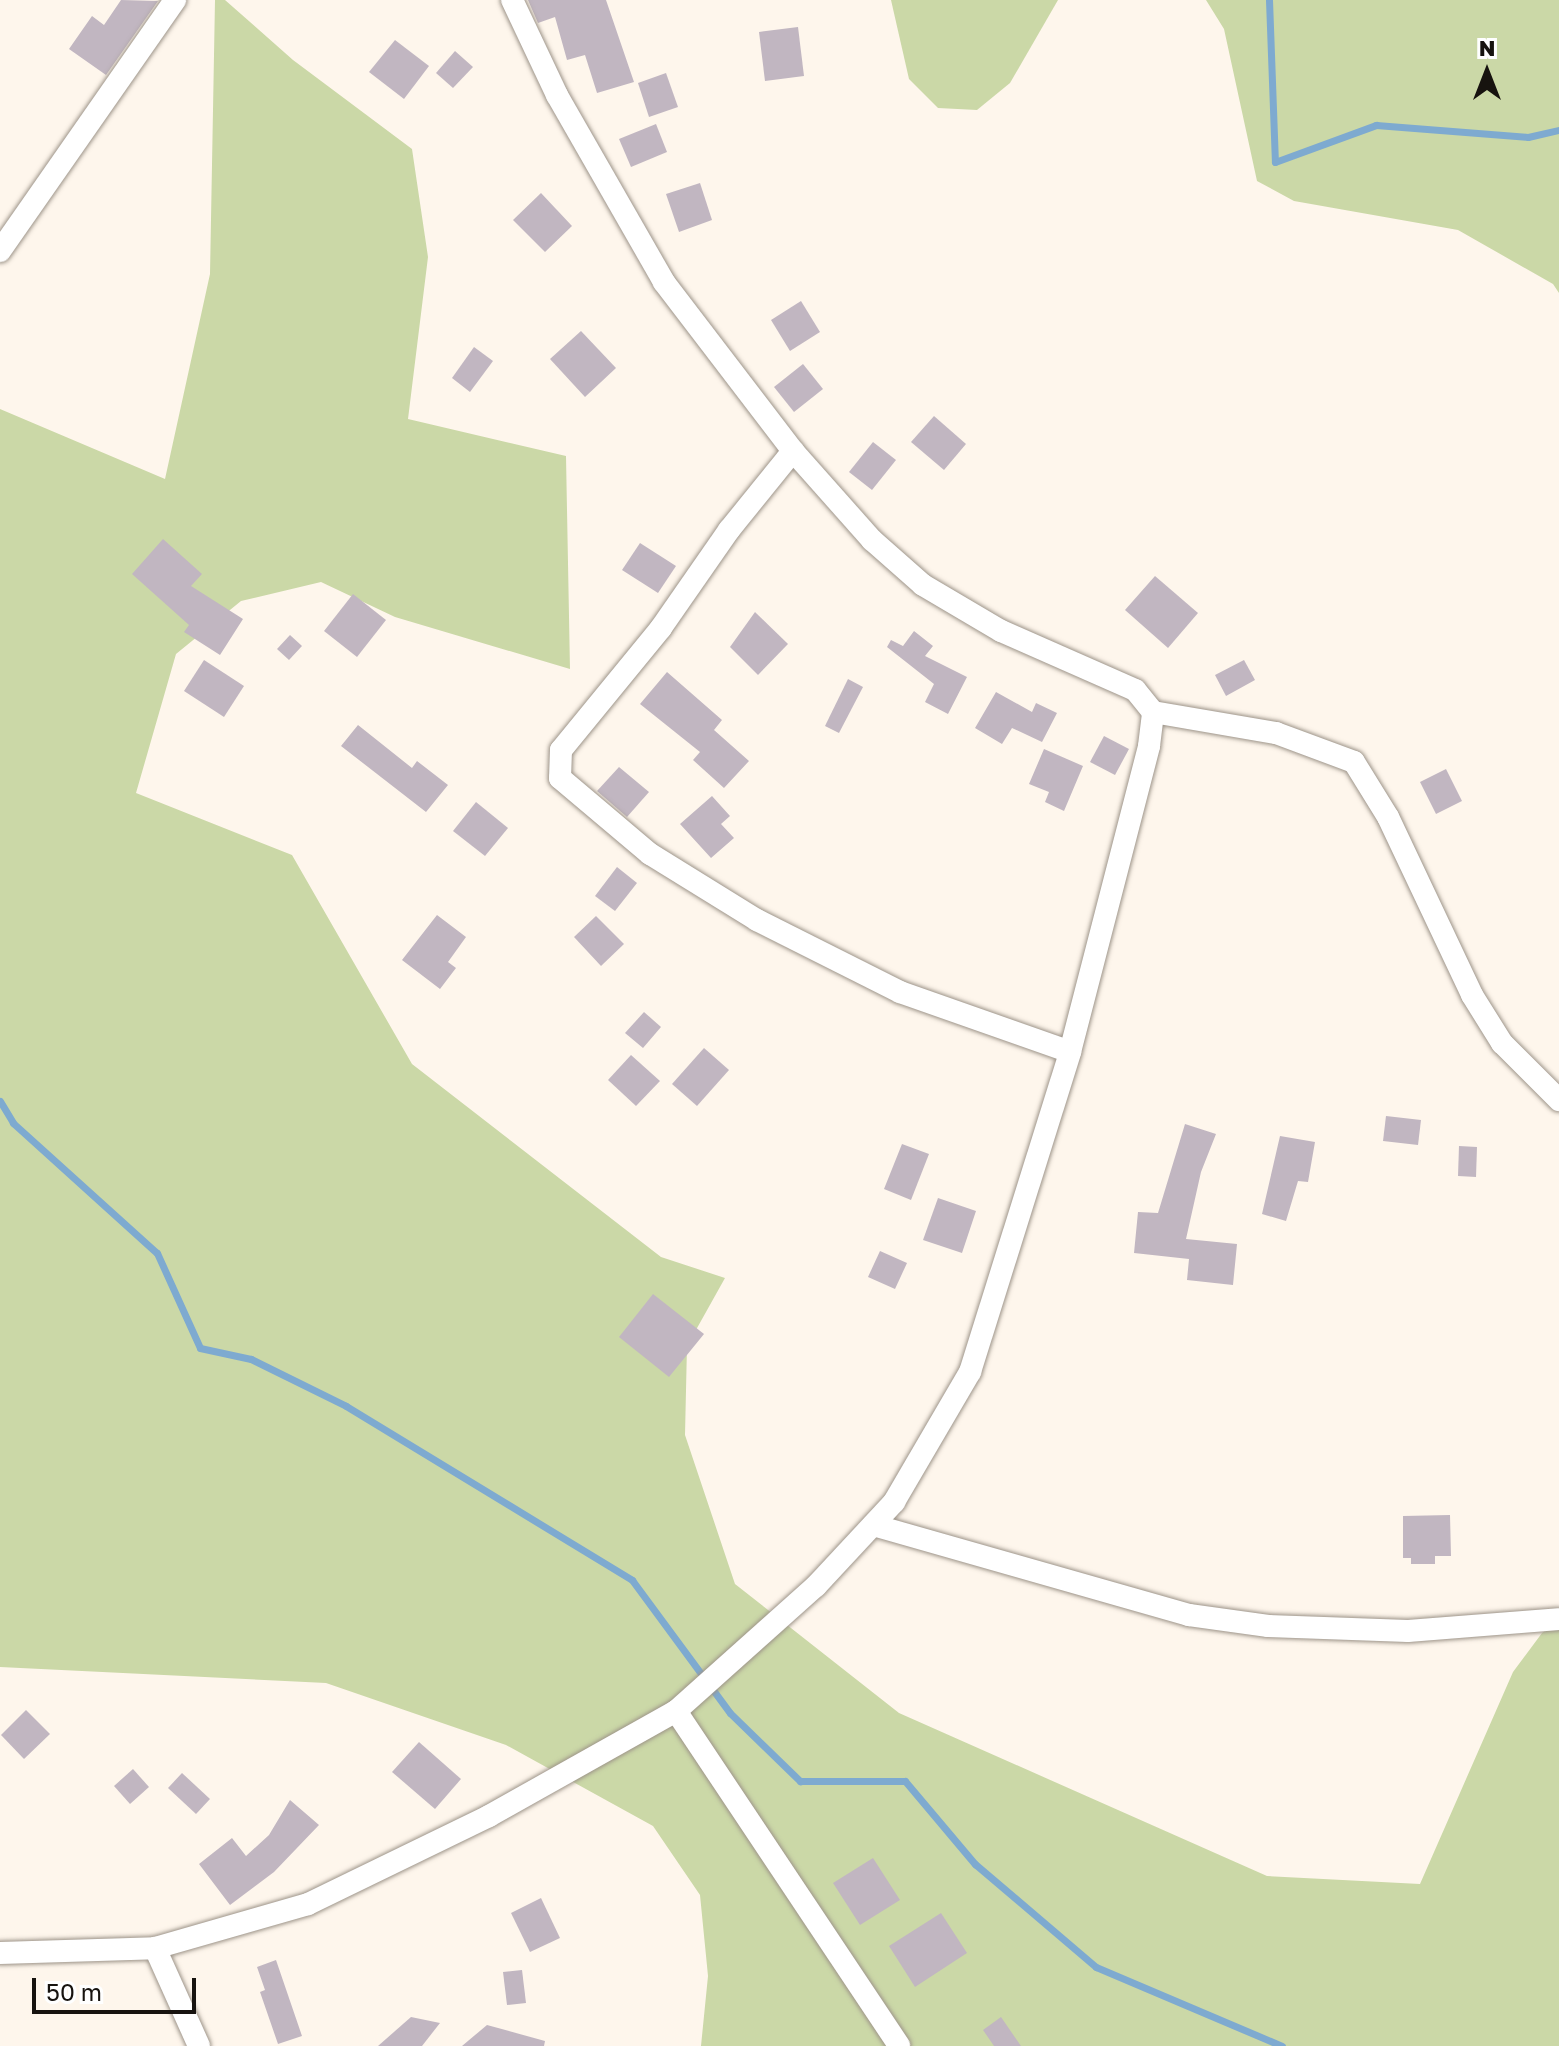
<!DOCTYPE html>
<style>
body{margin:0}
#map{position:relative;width:1559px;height:2046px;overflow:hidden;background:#fef6ec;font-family:"Golos Text",sans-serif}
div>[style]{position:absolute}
.green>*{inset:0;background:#cbd8a7}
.stream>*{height:7px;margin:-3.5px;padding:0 3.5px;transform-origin:3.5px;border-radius:3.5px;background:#7eaad0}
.building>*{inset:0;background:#c1b6c1}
.roads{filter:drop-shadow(0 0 2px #9d9489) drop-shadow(0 0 2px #9d9489)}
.minor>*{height:22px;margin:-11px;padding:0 11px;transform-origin:11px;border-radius:11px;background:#fff}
span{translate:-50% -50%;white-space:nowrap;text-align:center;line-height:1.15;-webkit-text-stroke:7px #fff;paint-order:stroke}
.north{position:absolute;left:1447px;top:32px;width:80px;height:80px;-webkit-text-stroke:6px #fff;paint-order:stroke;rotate:0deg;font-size:22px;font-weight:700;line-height:32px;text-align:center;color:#17130f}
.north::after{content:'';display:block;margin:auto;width:28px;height:36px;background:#17130f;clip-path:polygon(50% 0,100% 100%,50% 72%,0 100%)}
.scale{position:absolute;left:32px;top:1978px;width:164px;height:36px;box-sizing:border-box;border:4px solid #17130f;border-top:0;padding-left:10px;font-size:24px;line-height:28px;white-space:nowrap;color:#17130f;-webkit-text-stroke:6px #fff;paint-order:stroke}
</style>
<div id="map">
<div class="green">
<div style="clip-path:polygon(215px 0,225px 0,293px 60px,412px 149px,428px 257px,408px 419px,566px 456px,570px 669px,395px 617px,321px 582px,241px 601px,176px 654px,136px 793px,292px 855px,412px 1064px,661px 1257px,725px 1278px,687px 1346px,685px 1435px,735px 1584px,899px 1713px,1267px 1876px,1420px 1884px,1513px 1672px,1542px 1633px,1559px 1620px,1559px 2046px,701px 2046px,708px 1976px,700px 1895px,653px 1826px,506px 1745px,326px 1683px,0 1667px,0 409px,165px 479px,210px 274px)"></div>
<div style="clip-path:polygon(891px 0,1058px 0,1010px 83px,977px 110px,938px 108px,909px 79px)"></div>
<div style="clip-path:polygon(1206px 0,1559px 0,1559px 293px,1553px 284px,1458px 230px,1294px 201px,1257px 181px,1224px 29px)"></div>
</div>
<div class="stream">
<div style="left:1269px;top:0;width:162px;rotate:87.9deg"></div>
<div style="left:1275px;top:162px;width:108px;rotate:-20.1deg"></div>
<div style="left:1376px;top:125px;width:152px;rotate:4.5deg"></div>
<div style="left:1528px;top:137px;width:32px;rotate:-13deg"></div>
<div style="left:0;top:1101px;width:26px;rotate:59deg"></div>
<div style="left:13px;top:1123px;width:194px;rotate:42.1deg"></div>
<div style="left:157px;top:1253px;width:104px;rotate:65.6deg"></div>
<div style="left:200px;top:1348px;width:52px;rotate:12.2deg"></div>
<div style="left:251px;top:1359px;width:106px;rotate:26.3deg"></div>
<div style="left:346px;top:1406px;width:335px;rotate:31.3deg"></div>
<div style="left:632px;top:1580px;width:165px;rotate:53.6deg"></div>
<div style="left:730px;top:1713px;width:98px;rotate:44.2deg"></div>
<div style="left:800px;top:1781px;width:105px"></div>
<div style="left:905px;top:1781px;width:109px;rotate:49.9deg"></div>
<div style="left:975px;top:1864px;width:159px;rotate:40.4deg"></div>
<div style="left:1096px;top:1967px;width:202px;rotate:23deg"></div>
</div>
<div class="building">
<div style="clip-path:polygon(121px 0,158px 1px,106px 75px,69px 49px,92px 16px,104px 25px)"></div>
<div style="clip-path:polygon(528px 0,606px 0,634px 82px,597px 93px,585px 55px,567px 60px,555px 17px,538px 23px)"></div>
<div style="clip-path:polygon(798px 27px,804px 76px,765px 81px,759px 32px)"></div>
<div style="clip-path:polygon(395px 40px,429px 66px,404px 99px,369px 72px)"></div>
<div style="clip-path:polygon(455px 51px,473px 67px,453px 88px,436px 73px)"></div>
<div style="clip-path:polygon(666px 73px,678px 107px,649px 117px,638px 83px)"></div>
<div style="clip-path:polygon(656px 124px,667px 152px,631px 167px,619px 139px)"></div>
<div style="clip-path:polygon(700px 183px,712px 220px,679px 232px,666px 194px)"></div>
<div style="clip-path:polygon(541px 193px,572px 226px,545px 252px,513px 220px)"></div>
<div style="clip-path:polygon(801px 301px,820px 332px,790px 351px,771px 320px)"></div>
<div style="clip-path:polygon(581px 331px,616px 368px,585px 397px,550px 359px)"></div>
<div style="clip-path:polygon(474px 347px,493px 361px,470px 392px,452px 378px)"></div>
<div style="clip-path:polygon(803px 364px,823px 389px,794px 412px,774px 387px)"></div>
<div style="clip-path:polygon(934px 416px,966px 444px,944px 470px,911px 442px)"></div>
<div style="clip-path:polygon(873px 442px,896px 460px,872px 490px,849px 472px)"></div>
<div style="clip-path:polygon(163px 539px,202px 574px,191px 586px,243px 619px,220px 655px,184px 632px,189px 625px,132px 574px)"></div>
<div style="clip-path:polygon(640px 543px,676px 566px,658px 593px,622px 570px)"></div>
<div style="clip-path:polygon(1155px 576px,1198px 613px,1168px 648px,1125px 610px)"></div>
<div style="clip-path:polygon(353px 594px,386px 620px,357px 657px,324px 631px)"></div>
<div style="clip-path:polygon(755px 612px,788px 644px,758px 675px,730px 647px)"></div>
<div style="clip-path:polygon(914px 631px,933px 646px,925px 656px,967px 677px,948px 714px,925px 702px,934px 684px,887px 647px,891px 640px,903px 646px)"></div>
<div style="clip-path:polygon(290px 635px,302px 646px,289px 660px,277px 649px)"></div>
<div style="clip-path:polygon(204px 660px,244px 686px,224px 717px,184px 691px)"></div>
<div style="clip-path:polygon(1244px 660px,1255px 680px,1226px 696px,1215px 675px)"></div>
<div style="clip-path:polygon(667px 672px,722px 720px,714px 730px,749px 761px,724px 788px,693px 760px,700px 752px,640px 704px)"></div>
<div style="clip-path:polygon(848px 679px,863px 687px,839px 733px,825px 726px)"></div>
<div style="clip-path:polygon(996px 692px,1032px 712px,1036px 703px,1057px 713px,1042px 742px,1012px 728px,1002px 744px,975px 728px)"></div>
<div style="clip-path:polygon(358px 725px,412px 768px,417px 761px,448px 785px,426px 812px,341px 746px)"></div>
<div style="clip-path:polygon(1104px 736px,1129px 749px,1115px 775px,1090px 762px)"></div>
<div style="clip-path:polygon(1044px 749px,1083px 766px,1064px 811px,1045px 802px,1049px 792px,1029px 784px)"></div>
<div style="clip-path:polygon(619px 767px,649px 792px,627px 817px,597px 791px)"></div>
<div style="clip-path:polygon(1446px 769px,1462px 801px,1436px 814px,1420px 782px)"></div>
<div style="clip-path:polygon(712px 796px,730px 816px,721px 824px,734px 838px,711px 858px,680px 824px)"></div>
<div style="clip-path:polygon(476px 802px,508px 828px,485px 856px,453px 831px)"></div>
<div style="clip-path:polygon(617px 867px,637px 883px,615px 911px,595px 896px)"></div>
<div style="clip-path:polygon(437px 915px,466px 937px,448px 962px,456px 968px,440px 989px,402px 960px)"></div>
<div style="clip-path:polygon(596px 916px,624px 944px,601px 966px,574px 937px)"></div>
<div style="clip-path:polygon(644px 1012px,661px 1027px,643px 1048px,625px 1033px)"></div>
<div style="clip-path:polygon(704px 1048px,729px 1070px,697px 1106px,672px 1084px)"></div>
<div style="clip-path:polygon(631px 1055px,660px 1081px,636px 1106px,608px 1080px)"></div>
<div style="clip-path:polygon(1386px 1116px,1421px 1120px,1418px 1145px,1383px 1141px)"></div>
<div style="clip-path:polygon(1185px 1124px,1216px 1134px,1201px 1172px,1186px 1239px,1237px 1244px,1233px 1285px,1187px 1280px,1189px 1259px,1134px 1253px,1138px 1212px,1158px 1213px)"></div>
<div style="clip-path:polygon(1280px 1136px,1315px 1142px,1308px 1182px,1298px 1181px,1286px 1221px,1262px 1214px)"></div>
<div style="clip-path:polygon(902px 1144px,929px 1154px,911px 1200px,884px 1189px)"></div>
<div style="clip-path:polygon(1459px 1146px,1477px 1147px,1476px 1177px,1458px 1176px)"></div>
<div style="clip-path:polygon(938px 1198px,976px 1211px,962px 1253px,923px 1240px)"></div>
<div style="clip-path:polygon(880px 1251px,907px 1263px,895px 1289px,868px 1277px)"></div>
<div style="clip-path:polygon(653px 1294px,704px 1334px,669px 1377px,619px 1337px)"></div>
<div style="clip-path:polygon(1450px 1515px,1451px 1556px,1435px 1556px,1435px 1564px,1411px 1564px,1411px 1558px,1403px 1558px,1403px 1516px)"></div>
<div style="clip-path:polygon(26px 1710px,50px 1734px,24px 1759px,1px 1735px)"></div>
<div style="clip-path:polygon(419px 1742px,461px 1779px,435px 1809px,392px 1772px)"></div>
<div style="clip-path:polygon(133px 1769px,149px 1787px,130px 1804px,114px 1786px)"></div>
<div style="clip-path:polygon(182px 1773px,210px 1799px,196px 1814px,168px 1788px)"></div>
<div style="clip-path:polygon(290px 1800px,319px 1825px,274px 1872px,230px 1905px,199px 1864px,232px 1838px,246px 1856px,269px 1835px)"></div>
<div style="clip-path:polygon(873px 1858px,900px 1900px,860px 1925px,833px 1883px)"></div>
<div style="clip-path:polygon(541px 1898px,560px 1938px,530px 1952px,511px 1913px)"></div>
<div style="clip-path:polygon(941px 1913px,967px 1953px,915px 1987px,889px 1946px)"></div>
<div style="clip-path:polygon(276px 1960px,302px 2036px,278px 2044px,260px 1992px,265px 1990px,257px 1967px)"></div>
<div style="clip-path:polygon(522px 1970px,526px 2003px,507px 2005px,503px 1972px)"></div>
<div style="clip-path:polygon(411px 2017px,440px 2023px,422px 2046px,378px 2046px)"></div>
<div style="clip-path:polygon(1001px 2017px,1021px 2046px,994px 2046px,983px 2030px)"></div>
<div style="clip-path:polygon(487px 2025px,545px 2041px,544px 2046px,462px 2046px)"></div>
</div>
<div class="roads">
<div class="minor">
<div style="left:0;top:251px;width:306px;rotate:-55.1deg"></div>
<div style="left:793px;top:451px;width:102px;rotate:129deg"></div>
<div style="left:729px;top:530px;width:119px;rotate:124.8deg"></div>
<div style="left:661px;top:628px;width:158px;rotate:129.3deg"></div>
<div style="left:561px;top:750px;width:28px;rotate:92deg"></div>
<div style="left:560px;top:778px;width:118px;rotate:40.2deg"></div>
<div style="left:650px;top:854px;width:126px;rotate:31.7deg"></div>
<div style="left:757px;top:920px;width:160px;rotate:26.7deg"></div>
<div style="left:900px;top:992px;width:180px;rotate:19.4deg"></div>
<div style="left:1153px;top:712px;width:125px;rotate:9.7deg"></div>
<div style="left:1276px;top:733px;width:83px;rotate:20.4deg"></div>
<div style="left:1354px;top:762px;width:65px;rotate:58.3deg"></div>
<div style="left:1388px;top:817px;width:197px;rotate:64.7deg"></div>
<div style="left:1472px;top:995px;width:57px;rotate:58deg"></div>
<div style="left:1502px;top:1043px;width:81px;rotate:45deg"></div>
<div style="left:873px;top:1525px;width:329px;rotate:15.9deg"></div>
<div style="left:1189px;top:1615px;width:80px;rotate:7.9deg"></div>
<div style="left:1268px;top:1626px;width:140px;rotate:2deg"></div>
<div style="left:1408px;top:1631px;width:151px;rotate:-4.5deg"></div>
<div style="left:676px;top:1711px;width:402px;rotate:56.3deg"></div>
<div style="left:155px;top:1948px;width:107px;rotate:65.8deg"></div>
<div style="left:0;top:1953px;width:155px;rotate:-1.8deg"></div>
<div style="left:155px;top:1948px;width:159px;rotate:-16deg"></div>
<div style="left:308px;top:1904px;width:201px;rotate:-25.9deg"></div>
<div style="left:489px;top:1816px;width:214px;rotate:-29.3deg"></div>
<div style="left:676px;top:1711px;width:188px;rotate:-41.8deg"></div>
<div style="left:816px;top:1586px;width:115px;rotate:-47.1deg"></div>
<div style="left:894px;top:1502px;width:151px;rotate:-59.7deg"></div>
<div style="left:970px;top:1372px;width:335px;rotate:-72.6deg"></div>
<div style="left:1070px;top:1052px;width:316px;rotate:-75.5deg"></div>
<div style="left:1149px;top:746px;width:34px;rotate:-83deg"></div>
<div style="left:1153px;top:712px;width:28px;rotate:-129deg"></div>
<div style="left:1135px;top:690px;width:146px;rotate:-156.2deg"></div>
<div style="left:1001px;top:631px;width:91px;rotate:-149.5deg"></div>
<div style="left:923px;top:585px;width:68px;rotate:-138.6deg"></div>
<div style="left:872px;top:540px;width:119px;rotate:-131.6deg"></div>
<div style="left:793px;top:451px;width:213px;rotate:-127.4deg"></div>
<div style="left:664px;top:282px;width:215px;rotate:-119.8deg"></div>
<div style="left:557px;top:95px;width:105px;rotate:-115.3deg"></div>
</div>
</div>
<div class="north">N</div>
<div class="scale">50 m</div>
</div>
